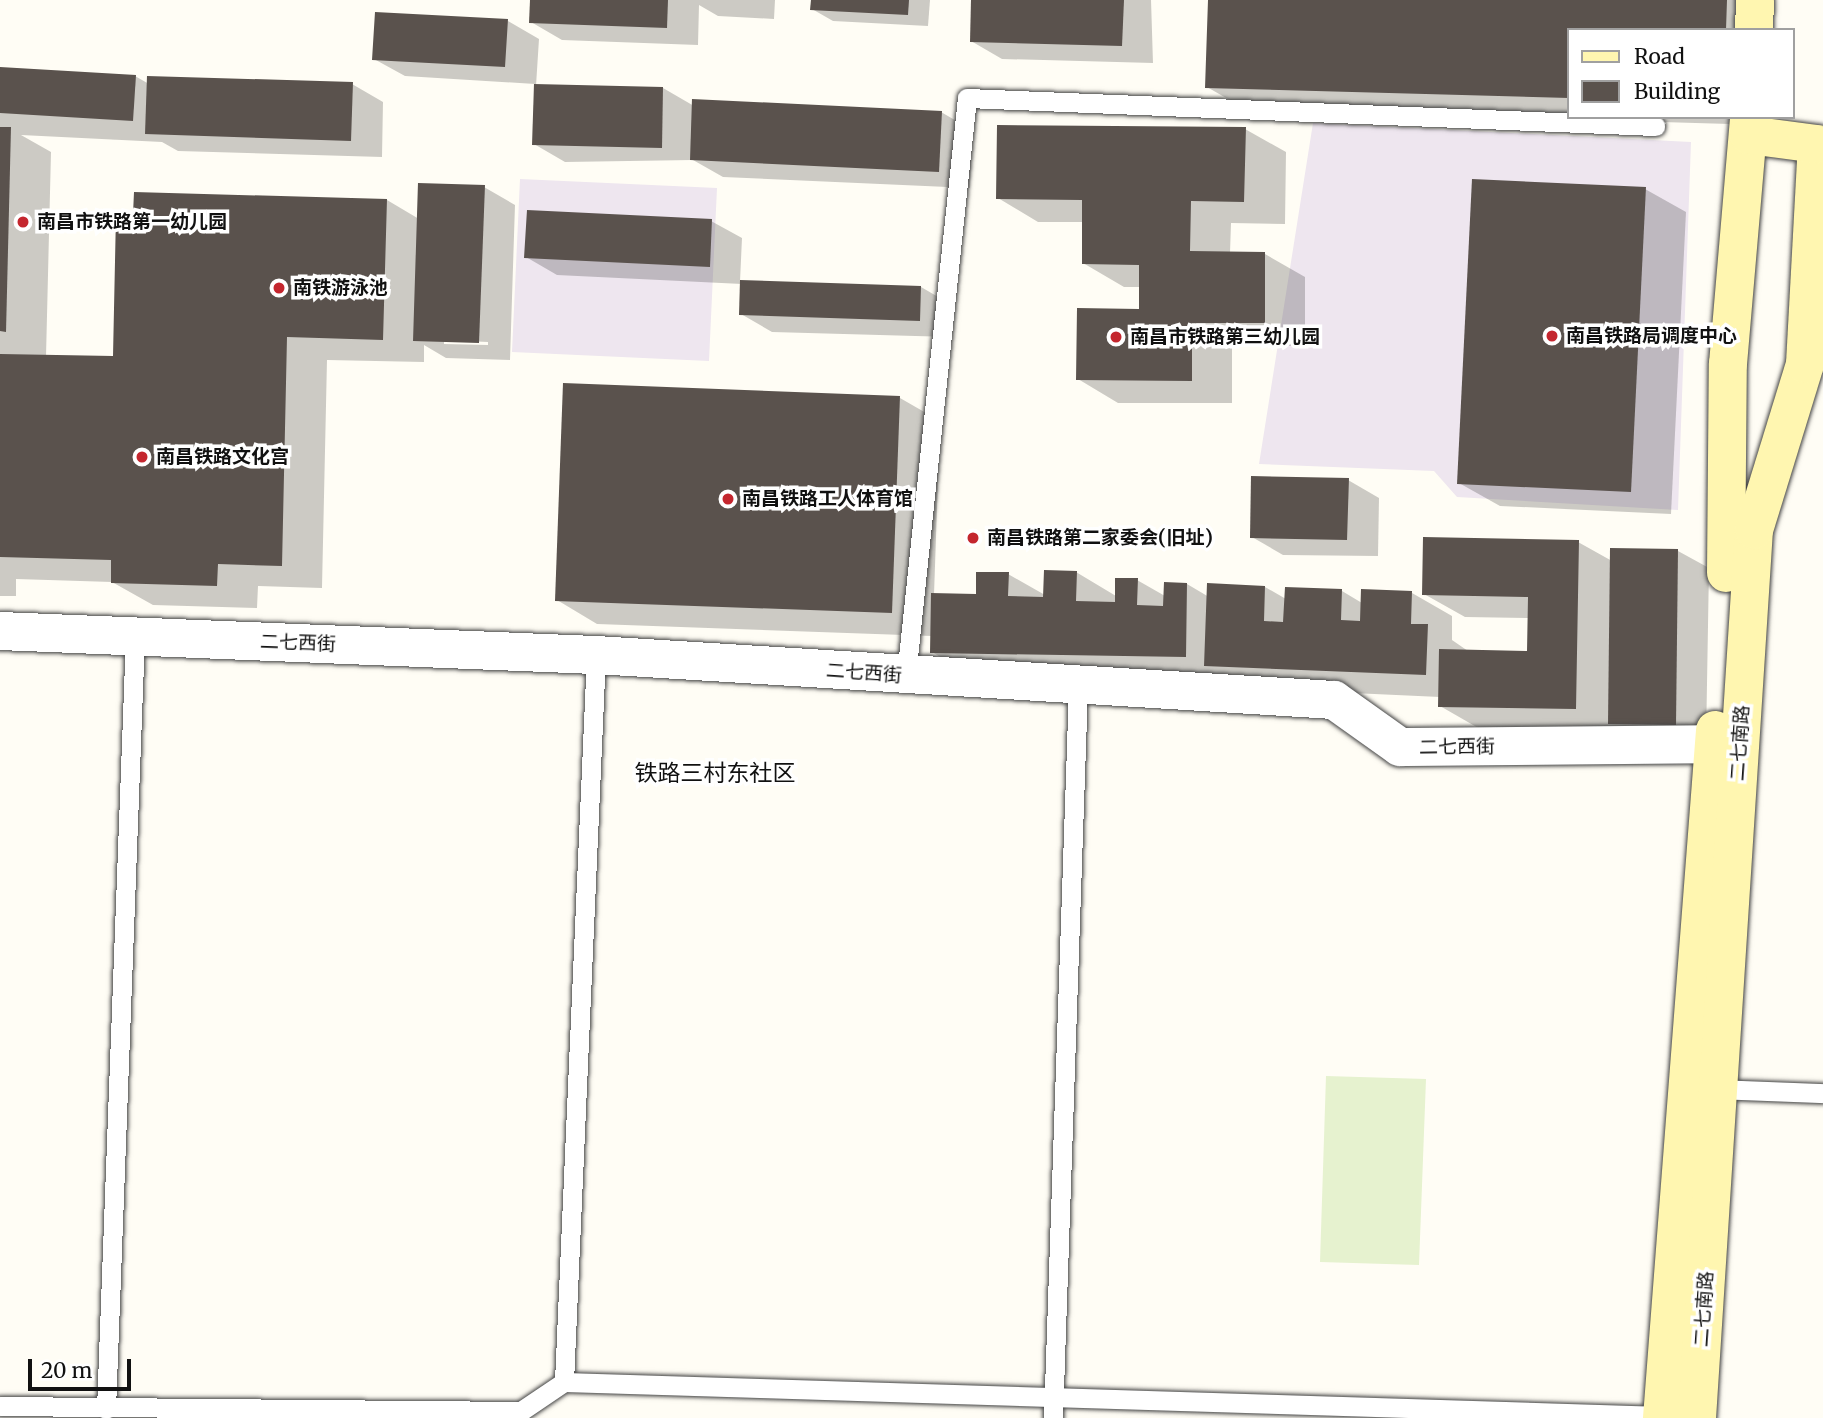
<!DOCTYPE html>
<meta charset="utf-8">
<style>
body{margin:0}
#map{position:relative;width:1823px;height:1418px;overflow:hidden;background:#fffdf5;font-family:Merriweather,"Noto Sans SC",serif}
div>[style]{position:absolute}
.industrial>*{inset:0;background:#eee6ef}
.pitch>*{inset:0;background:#e6f2cf}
.shadow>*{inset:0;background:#0003}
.building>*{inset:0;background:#5a524d}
.roads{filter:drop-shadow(0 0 2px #444) drop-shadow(0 0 2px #444)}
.service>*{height:19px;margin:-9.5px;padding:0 9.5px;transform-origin:9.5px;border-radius:9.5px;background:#fff}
.minor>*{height:38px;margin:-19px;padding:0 19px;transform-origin:19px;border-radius:19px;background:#fff}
.secondary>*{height:38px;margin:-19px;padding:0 19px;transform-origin:19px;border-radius:19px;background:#fff6b0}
.dots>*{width:19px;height:19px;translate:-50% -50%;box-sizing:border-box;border:4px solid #fff;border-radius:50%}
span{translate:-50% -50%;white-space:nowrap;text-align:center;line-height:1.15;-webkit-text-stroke:7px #fff;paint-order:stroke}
.poi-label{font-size:19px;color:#111;font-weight:700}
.left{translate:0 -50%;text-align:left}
.street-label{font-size:19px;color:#111}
.quarter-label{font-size:23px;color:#111}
.legend{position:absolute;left:1567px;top:28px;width:228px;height:91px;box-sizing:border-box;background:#fff;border:2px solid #a0a0a0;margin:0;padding:9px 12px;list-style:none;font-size:21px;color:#111}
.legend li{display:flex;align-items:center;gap:14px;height:35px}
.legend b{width:35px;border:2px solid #a0a0a0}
.scale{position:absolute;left:28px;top:1359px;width:103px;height:32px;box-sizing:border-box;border:4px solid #111;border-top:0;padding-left:9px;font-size:21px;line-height:24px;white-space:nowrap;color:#111;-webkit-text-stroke:5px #fff;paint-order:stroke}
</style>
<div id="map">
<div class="industrial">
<div style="clip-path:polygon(1313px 123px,1691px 142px,1678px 510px,1457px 497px,1434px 471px,1259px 464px)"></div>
<div style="clip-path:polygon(520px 179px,717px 188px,709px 361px,512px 352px)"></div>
</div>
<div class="pitch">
<div style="clip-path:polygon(1326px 1076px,1426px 1079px,1419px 1265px,1320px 1262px)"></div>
</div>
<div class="shadow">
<div style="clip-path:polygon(532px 0,775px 0,774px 19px,718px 16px,699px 5px,698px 45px,562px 40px,531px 22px)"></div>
<div style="clip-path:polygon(813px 0,930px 0,928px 26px,833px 21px,812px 9px)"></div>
<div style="clip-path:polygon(973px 0,1151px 0,1153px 63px,1002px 59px,971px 41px)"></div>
<div style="clip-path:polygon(1209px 0,1768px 0,1767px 30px,1569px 30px,1569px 117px,1764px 117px,1764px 125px,1247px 110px,1207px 87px)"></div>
<div style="clip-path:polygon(508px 21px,539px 39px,536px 86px,663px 88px,694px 106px,941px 112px,972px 130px,970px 188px,723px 177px,693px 160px,565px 162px,534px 144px,535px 84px,405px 76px,374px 59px)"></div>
<div style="clip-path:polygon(evenodd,0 69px,135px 76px,149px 84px,352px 84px,383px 102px,382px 157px,178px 151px,162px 142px,21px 135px,51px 152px,46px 357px,114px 358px,387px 200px,419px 219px,484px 187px,515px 205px,510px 360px,446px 358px,424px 345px,424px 362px,327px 360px,322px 588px,258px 586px,257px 608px,153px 605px,112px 582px,16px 579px,16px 596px,0 596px,0 69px,444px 340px,488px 342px,488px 345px,444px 344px,444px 340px)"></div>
<div style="clip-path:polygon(1245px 129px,1286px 152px,1285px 224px,1231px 223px,1230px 253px,1265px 254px,1305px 277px,1305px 346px,1232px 345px,1232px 403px,1118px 403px,1078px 379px,1140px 310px,1141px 287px,1124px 287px,1083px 263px,1084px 222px,1038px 222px,998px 198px)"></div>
<div style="clip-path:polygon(1645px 189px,1686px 212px,1671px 514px,1500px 506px,1459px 483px)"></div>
<div style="clip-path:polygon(711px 221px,742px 238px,740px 282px,921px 287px,952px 305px,951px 337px,772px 332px,741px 314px,742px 284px,557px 275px,526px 257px)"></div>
<div style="clip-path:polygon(900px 398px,940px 421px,934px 595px,977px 595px,1008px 574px,1045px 595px,1076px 572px,1116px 596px,1137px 580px,1165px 596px,1187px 584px,1209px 597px,1265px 587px,1286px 599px,1342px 591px,1362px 603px,1412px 593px,1452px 616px,1452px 640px,1468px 651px,1529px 652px,1529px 618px,1465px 617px,1424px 594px,1578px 542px,1612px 561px,1678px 551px,1709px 568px,1706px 742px,1480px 729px,1440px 706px,1440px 697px,972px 676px,932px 652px,932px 636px,597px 624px,557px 600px)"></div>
<div style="clip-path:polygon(1348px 480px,1379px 498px,1378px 556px,1283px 555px,1252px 537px)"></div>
</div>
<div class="building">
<div style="clip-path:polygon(530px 0,668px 0,667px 28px,529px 23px)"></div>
<div style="clip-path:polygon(811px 0,909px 0,908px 15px,810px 10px)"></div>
<div style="clip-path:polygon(971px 0,1124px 0,1122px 46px,970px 42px)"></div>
<div style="clip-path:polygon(1208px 0,1727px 0,1726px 30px,1569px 30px,1569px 98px,1205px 88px)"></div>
<div style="clip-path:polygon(375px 12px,508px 19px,505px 67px,372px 60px)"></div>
<div style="clip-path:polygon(0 67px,136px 75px,133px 121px,0 113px)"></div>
<div style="clip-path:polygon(147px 76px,353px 82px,351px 141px,145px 134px)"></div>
<div style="clip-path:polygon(534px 84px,663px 87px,662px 148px,532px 145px)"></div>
<div style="clip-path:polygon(692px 99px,942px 111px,939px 172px,690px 160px)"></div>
<div style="clip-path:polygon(997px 125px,1246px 127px,1244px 202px,1191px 201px,1190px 251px,1265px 252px,1265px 323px,1192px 323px,1192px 381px,1076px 380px,1077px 308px,1139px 309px,1139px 265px,1082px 264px,1082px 200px,996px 199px)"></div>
<div style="clip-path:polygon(0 127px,11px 127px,6px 332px,0 331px)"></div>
<div style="clip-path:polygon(1472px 179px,1646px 187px,1631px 492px,1457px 484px)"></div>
<div style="clip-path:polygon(418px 183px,485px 185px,479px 343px,413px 341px)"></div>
<div style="clip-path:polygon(134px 192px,387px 199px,383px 340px,287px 337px,282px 566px,218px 564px,217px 586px,111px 583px,111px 560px,0 557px,0 354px,113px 356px,116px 214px,133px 214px)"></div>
<div style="clip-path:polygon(527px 210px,712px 219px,710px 267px,524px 258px)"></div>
<div style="clip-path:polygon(740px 280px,921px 286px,920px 321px,739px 315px)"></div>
<div style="clip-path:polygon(563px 383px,900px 396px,892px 613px,555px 601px)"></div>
<div style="clip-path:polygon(1251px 476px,1349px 478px,1347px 540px,1250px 538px)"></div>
<div style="clip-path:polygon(1423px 537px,1579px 540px,1576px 709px,1438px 707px,1439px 649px,1527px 651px,1528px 597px,1422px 595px)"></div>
<div style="clip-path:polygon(1610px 548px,1678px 549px,1676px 725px,1608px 724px)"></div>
<div style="clip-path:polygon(1044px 570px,1077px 571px,1076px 601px,1115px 602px,1115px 578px,1138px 578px,1137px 605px,1163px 606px,1164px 582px,1187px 583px,1186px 657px,930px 653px,931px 593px,976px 594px,976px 572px,1009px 572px,1008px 596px,1043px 597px)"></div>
<div style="clip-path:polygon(1207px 583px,1265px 586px,1264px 621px,1283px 622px,1285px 587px,1342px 589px,1341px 620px,1360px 621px,1361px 589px,1412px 591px,1411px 624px,1428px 624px,1426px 675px,1204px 666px)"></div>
</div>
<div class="roads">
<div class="service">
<div style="left:906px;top:676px;width:581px;rotate:-83.98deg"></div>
<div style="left:967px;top:98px;width:689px;rotate:2.33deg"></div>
<div style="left:1718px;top:1089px;width:105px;rotate:2.2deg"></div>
<div style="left:564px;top:1382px;width:728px;rotate:-87.48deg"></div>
<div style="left:0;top:1406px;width:521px;rotate:0.55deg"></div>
<div style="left:521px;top:1411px;width:52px;rotate:-34deg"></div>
<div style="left:564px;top:1382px;width:1099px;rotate:1.77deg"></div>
<div style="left:106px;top:1409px;width:774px;rotate:-87.85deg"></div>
<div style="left:1053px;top:1418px;width:731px;rotate:-88.04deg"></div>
</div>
<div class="minor">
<div style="left:0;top:631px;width:596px;rotate:2.31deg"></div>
<div style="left:596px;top:655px;width:739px;rotate:3.49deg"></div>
<div style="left:1334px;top:700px;width:81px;rotate:35.5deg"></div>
<div style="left:1400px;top:747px;width:314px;rotate:-0.5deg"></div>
</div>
<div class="secondary">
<div style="left:1754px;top:30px;width:30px;rotate:-88deg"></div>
<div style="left:1726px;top:573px;width:209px;rotate:-89.5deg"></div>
<div style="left:1728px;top:364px;width:248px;rotate:-85.1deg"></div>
<div style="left:1662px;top:1418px;width:690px;rotate:-85.59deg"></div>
<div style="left:1697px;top:1418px;width:890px;rotate:-86.33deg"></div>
<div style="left:1754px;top:530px;width:174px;rotate:-72.9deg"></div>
<div style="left:1805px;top:364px;width:220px;rotate:-86.9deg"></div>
<div style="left:1817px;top:144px;width:69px;rotate:-172.5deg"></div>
</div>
</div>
<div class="dots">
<div style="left:23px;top:222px;background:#c4262e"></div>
<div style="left:279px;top:288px;background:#c4262e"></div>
<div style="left:1552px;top:336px;background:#c4262e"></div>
<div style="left:1116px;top:337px;background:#c4262e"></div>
<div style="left:142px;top:457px;background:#c4262e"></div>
<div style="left:728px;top:499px;background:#c4262e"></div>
<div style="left:973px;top:538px;background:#c4262e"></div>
</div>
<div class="poi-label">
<span class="left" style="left:37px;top:222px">南昌市铁路第一幼儿园</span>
<span class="left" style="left:293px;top:288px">南铁游泳池</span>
<span class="left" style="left:1566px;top:336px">南昌铁路局调度中心</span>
<span class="left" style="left:1130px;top:337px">南昌市铁路第三幼儿园</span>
<span class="left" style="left:156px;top:457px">南昌铁路文化宫</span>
<span class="left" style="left:742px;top:499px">南昌铁路工人体育馆</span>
<span class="left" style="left:987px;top:538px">南昌铁路第二家委会(旧址)</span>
</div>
<div class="street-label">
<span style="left:298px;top:643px;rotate:2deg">二七西街</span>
<span style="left:864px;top:673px;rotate:4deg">二七西街</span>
<span style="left:1740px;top:743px;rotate:-86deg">二七南路</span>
<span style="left:1457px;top:747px;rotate:-1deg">二七西街</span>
<span style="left:1704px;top:1309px;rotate:-86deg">二七南路</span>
</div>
<div class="quarter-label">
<span style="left:715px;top:773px">铁路三村东社区</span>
</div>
<ul class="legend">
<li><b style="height:9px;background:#fff6b0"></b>Road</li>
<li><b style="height:19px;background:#5a524d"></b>Building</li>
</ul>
<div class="scale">20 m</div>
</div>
